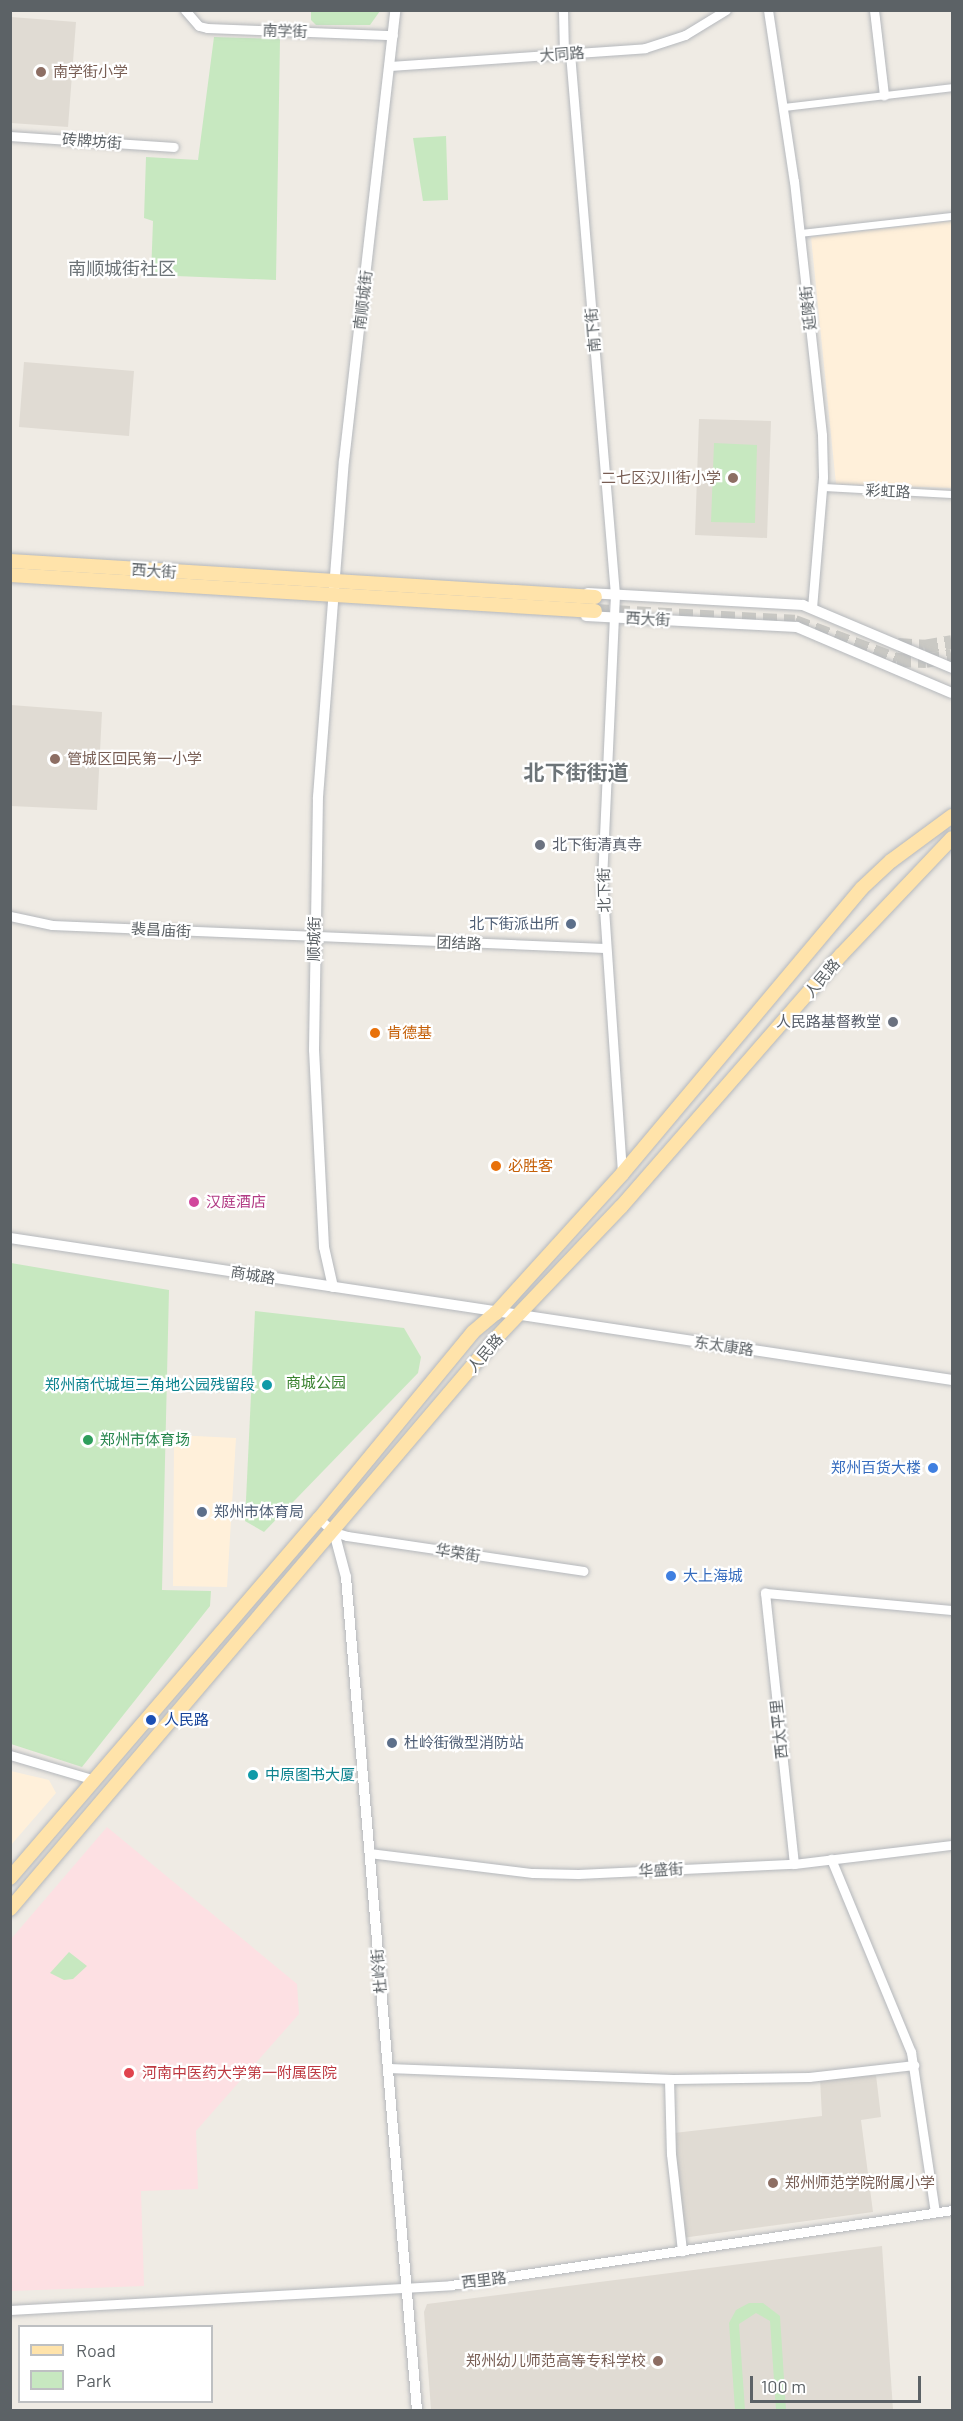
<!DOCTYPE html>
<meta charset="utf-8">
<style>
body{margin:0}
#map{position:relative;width:963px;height:2421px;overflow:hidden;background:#efebe4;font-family:Barlow,"Noto Sans SC",sans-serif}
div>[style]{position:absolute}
.commercial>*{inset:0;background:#fff0da}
.education>*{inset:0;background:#e0dbd3}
.medical>*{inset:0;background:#fde0e3}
.green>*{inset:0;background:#c7e8c0}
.primary-tunnel>*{height:14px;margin-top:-7px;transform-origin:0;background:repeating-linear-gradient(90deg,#cac9c4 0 14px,transparent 0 21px)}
.roads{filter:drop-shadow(0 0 2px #b5b8bc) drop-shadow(0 0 2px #b5b8bc)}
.pedestrian>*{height:7px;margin:-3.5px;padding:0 3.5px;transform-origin:3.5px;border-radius:3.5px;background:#fff}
.minor>*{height:9px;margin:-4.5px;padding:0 4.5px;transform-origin:4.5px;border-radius:4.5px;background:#fff}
.tertiary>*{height:10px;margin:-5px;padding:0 5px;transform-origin:5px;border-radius:5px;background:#fff}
.primary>*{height:14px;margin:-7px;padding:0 7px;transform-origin:7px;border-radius:7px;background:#ffe3aa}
.dots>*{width:16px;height:16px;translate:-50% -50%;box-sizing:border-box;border:3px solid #fff;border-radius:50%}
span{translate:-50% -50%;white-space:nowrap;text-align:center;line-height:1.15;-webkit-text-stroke:4.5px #fff;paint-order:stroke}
.street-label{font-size:15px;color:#5c6266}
.education-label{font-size:15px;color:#785e54}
.left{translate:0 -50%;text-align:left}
.right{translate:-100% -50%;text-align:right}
.worship-label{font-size:15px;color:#5b616d}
.service-label{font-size:15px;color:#4e5e75}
.food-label{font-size:15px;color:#c56008}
.hotel-label{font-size:15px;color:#b23c85}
.park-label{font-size:15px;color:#3a8230}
.culture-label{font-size:15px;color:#0d838f}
.leisure-label{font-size:15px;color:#27864d}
.shop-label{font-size:15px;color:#366cbe}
.transit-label{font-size:15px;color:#164399}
.health-label{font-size:15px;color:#be3a42}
.quarter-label{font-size:18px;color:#6d7478}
.district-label{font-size:21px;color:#6d7478;font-weight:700}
.frame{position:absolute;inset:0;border:12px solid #5c6266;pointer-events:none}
.legend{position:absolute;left:18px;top:2325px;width:195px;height:78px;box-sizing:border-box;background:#fff;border:2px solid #bec0c2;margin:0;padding:8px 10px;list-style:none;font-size:18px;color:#5c6266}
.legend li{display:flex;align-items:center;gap:12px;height:30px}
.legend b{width:30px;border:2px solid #bec0c2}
.scale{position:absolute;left:750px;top:2376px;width:171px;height:27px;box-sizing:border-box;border:3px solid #5c6266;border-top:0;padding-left:8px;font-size:18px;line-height:21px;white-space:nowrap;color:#5c6266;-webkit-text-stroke:4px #fff;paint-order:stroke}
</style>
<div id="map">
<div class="commercial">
<div style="clip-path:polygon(952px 221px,952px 488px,836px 484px,811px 237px)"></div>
<div style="clip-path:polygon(174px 1435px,236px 1438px,227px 1587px,173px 1586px)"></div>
<div style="clip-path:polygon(11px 1771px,49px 1780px,56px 1793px,11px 1845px)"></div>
</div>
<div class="education">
<div style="clip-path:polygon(11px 17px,76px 22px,68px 127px,11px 123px)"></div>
<div style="clip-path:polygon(24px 362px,134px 371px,129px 436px,19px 427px)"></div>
<div style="clip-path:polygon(699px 419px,771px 421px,767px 538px,695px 535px)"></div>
<div style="clip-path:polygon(11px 705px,102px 712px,97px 810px,11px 806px)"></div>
<div style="clip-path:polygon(876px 2075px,881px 2117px,861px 2120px,873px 2212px,682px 2238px,674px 2133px,822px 2116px,820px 2079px)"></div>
<div style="clip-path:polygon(882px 2246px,893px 2410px,431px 2410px,424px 2312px,427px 2304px)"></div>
</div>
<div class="medical">
<div style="clip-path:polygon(107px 1827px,297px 1984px,299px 2014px,196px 2131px,198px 2189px,141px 2191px,144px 2286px,11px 2291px,11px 1939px)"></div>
</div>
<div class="green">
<div style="clip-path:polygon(311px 11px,311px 10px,380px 11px,370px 25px,316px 25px,311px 20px)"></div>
<div style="clip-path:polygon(214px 37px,280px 39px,276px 280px,151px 275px,153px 221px,144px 218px,146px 157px,198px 160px)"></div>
<div style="clip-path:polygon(446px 136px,448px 200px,423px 201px,413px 138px)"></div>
<div style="clip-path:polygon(714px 443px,757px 445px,755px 523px,711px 522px)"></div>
<div style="clip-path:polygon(11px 1263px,169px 1290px,162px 1590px,211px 1591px,210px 1606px,82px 1767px,11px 1744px)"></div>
<div style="clip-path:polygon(255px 1311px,404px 1328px,421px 1357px,418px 1373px,264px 1532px,245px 1521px)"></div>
<div style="clip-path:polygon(69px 1952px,87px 1966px,73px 1979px,64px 1980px,50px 1973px)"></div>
<div style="clip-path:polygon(749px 2303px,763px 2303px,780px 2316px,786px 2410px,776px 2410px,770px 2321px,756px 2313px,739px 2324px,745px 2410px,735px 2410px,729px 2323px,736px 2310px)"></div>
</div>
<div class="primary-tunnel">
<div style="left:595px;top:611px;width:200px;rotate:3.1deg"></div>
<div style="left:795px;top:622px;width:109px;rotate:20.4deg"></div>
<div style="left:897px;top:660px;width:29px;rotate:2deg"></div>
<div style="left:926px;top:661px;width:26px;rotate:-11deg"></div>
<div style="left:898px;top:645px;width:26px;rotate:4deg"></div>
<div style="left:924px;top:647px;width:28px;rotate:-10deg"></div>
</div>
<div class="roads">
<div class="pedestrian">
<div style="left:783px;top:107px;width:170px;rotate:-6.7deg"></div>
<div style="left:800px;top:233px;width:153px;rotate:-6.4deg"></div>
<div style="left:823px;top:487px;width:129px;rotate:3.1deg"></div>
</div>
<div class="minor">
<div style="left:185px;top:10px;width:21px;rotate:49deg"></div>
<div style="left:199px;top:26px;width:8px;rotate:14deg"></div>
<div style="left:207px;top:28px;width:186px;rotate:2.2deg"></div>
<div style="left:563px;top:10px;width:44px;rotate:88.7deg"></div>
<div style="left:768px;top:10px;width:173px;rotate:81.4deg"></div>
<div style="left:794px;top:181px;width:256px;rotate:83.7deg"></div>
<div style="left:822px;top:435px;width:42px;rotate:88.6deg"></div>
<div style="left:823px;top:477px;width:131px;rotate:94.8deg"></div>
<div style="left:874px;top:10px;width:86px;rotate:83.3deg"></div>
<div style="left:570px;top:53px;width:543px;rotate:85.25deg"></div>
<div style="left:615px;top:594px;width:285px;rotate:92.6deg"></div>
<div style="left:602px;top:879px;width:296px;rotate:86.1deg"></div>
<div style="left:390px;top:66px;width:256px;rotate:-4deg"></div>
<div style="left:645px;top:48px;width:42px;rotate:-18deg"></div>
<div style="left:685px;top:35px;width:48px;rotate:-31.4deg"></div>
<div style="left:10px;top:136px;width:164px;rotate:3.8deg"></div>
<div style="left:10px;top:916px;width:43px;rotate:12.1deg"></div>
<div style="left:52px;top:925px;width:48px;rotate:2.4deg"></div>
<div style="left:100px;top:927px;width:505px;rotate:2.38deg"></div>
<div style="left:319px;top:1519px;width:20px;rotate:41deg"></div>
<div style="left:334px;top:1532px;width:14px;rotate:17deg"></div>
<div style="left:347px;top:1536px;width:239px;rotate:8.4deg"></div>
<div style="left:10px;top:1755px;width:89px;rotate:16.4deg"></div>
<div style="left:369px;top:1853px;width:165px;rotate:7deg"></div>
<div style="left:533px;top:1873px;width:45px;rotate:1.3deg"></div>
<div style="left:578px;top:1874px;width:216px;rotate:-2.7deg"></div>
<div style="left:794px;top:1864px;width:159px;rotate:-6.9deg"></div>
<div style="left:831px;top:1859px;width:209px;rotate:67.5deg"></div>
<div style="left:911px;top:2052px;width:162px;rotate:81.5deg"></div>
<div style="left:794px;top:1864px;width:273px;rotate:-96.1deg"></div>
<div style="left:765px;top:1593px;width:188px;rotate:5.2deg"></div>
<div style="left:388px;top:2068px;width:285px;rotate:2.2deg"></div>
<div style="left:673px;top:2079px;width:136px;rotate:-0.8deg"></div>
<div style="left:809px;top:2077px;width:106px;rotate:-6.5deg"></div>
<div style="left:669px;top:2079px;width:75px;rotate:88.5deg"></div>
<div style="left:671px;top:2154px;width:98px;rotate:83.5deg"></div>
<div style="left:10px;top:2310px;width:442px;rotate:-3.2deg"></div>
<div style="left:451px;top:2285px;width:507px;rotate:-8.51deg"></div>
</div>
<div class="tertiary">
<div style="left:588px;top:593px;width:215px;rotate:3.2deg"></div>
<div style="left:803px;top:605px;width:162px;rotate:22.9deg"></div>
<div style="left:586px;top:616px;width:211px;rotate:3deg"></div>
<div style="left:797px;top:627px;width:168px;rotate:23.1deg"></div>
<div style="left:10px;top:1238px;width:953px;rotate:8.57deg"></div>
<div style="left:333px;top:1287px;width:41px;rotate:-102.7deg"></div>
<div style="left:324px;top:1247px;width:197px;rotate:-92.9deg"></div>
<div style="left:314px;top:1050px;width:253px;rotate:-89.1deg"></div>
<div style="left:318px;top:797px;width:337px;rotate:-85.6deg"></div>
<div style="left:344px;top:461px;width:454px;rotate:-83.5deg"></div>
<div style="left:334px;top:1532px;width:47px;rotate:75.1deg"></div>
<div style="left:346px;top:1577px;width:836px;rotate:85.13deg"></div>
</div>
<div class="primary">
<div style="left:10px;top:561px;width:586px;rotate:3.52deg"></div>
<div style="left:10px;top:575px;width:586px;rotate:3.52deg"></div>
<div style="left:10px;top:1878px;width:474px;rotate:-49.3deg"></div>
<div style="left:319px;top:1519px;width:242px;rotate:-50.5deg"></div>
<div style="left:473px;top:1332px;width:30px;rotate:-40deg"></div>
<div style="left:496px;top:1313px;width:188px;rotate:-47.8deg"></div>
<div style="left:622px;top:1174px;width:373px;rotate:-50deg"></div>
<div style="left:862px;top:888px;width:40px;rotate:-43deg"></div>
<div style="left:891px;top:861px;width:76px;rotate:-36.4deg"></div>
<div style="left:10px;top:1909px;width:751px;rotate:-49.59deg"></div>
<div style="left:497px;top:1337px;width:180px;rotate:-46.4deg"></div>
<div style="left:621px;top:1207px;width:335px;rotate:-48.9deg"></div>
<div style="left:841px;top:955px;width:161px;rotate:-46.5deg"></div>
</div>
</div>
<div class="dots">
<div style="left:41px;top:72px;background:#8d6e63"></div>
<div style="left:733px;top:478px;background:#8d6e63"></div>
<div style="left:55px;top:759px;background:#8d6e63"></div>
<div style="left:540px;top:845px;background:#6b7280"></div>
<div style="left:571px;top:924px;background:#5c6f8a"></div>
<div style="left:893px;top:1022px;background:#6b7280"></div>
<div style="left:375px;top:1033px;background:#e8710a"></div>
<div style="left:496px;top:1166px;background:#e8710a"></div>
<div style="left:194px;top:1202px;background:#d1479c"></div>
<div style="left:267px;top:1385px;background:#0f9aa8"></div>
<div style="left:88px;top:1440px;background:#2e9e5b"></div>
<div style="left:933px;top:1468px;background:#3f7fe0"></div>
<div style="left:202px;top:1512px;background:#5c6f8a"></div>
<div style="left:671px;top:1576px;background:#3f7fe0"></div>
<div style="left:151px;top:1720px;background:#1a4fb4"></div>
<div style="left:392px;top:1743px;background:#5c6f8a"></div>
<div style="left:253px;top:1775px;background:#0f9aa8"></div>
<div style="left:129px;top:2073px;background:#e0444e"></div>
<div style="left:773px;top:2183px;background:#8d6e63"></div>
<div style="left:658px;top:2361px;background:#8d6e63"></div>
</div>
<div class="street-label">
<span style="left:285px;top:31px;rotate:2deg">南学街</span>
<span style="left:562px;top:54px;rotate:-4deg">大同路</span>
<span style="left:92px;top:141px;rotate:4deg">砖牌坊街</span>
<span style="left:363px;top:300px;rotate:-83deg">南顺城街</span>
<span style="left:808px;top:308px;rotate:-96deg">延陵街</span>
<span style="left:593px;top:330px;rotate:-95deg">南下街</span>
<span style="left:888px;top:491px;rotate:3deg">彩虹路</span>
<span style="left:154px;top:571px;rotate:4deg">西大街</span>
<span style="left:648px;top:619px;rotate:3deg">西大街</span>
<span style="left:604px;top:890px;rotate:-91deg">北下街</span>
<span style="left:161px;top:930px;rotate:3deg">裴昌庙街</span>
<span style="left:314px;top:939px;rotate:-89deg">顺城街</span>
<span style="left:459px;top:943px;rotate:2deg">团结路</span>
<span style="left:822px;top:978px;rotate:-50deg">人民路</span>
<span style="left:253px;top:1275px;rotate:9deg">商城路</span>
<span style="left:724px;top:1346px;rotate:8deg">东太康路</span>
<span style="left:485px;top:1353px;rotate:-49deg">人民路</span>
<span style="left:458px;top:1553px;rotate:9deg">华荣街</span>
<span style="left:779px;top:1729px;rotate:-96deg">西太平里</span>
<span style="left:661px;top:1870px;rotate:-3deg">华盛街</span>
<span style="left:379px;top:1971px;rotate:-95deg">杜岭街</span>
<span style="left:484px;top:2280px;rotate:-7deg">西里路</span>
</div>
<div class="education-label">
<span class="left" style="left:53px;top:72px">南学街小学</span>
<span class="right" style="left:721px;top:478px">二七区汉川街小学</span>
<span class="left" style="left:67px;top:759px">管城区回民第一小学</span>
<span class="left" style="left:785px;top:2183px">郑州师范学院附属小学</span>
<span class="right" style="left:646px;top:2361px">郑州幼儿师范高等专科学校</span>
</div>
<div class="worship-label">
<span class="left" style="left:552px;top:845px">北下街清真寺</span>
<span class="right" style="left:881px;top:1022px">人民路基督教堂</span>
</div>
<div class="service-label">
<span class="right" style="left:559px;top:924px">北下街派出所</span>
<span class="left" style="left:214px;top:1512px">郑州市体育局</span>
<span class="left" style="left:404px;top:1743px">杜岭街微型消防站</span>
</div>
<div class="food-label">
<span class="left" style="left:387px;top:1033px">肯德基</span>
<span class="left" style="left:508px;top:1166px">必胜客</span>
</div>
<div class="hotel-label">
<span class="left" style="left:206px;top:1202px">汉庭酒店</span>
</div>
<div class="park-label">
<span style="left:316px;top:1383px">商城公园</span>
</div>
<div class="culture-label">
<span class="right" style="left:255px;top:1385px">郑州商代城垣三角地公园残留段</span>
<span class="left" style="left:265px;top:1775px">中原图书大厦</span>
</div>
<div class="leisure-label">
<span class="left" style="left:100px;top:1440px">郑州市体育场</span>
</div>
<div class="shop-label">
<span class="right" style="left:921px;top:1468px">郑州百货大楼</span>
<span class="left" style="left:683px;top:1576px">大上海城</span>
</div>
<div class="transit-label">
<span class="left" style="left:164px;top:1720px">人民路</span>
</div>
<div class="health-label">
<span class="left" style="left:142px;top:2073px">河南中医药大学第一附属医院</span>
</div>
<div class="quarter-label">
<span style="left:122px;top:268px">南顺城街社区</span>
</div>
<div class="district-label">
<span style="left:576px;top:772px">北下街街道</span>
</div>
<div class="frame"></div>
<ul class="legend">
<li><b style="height:8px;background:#ffe3aa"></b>Road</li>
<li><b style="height:16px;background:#c7e8c0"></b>Park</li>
</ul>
<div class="scale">100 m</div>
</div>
